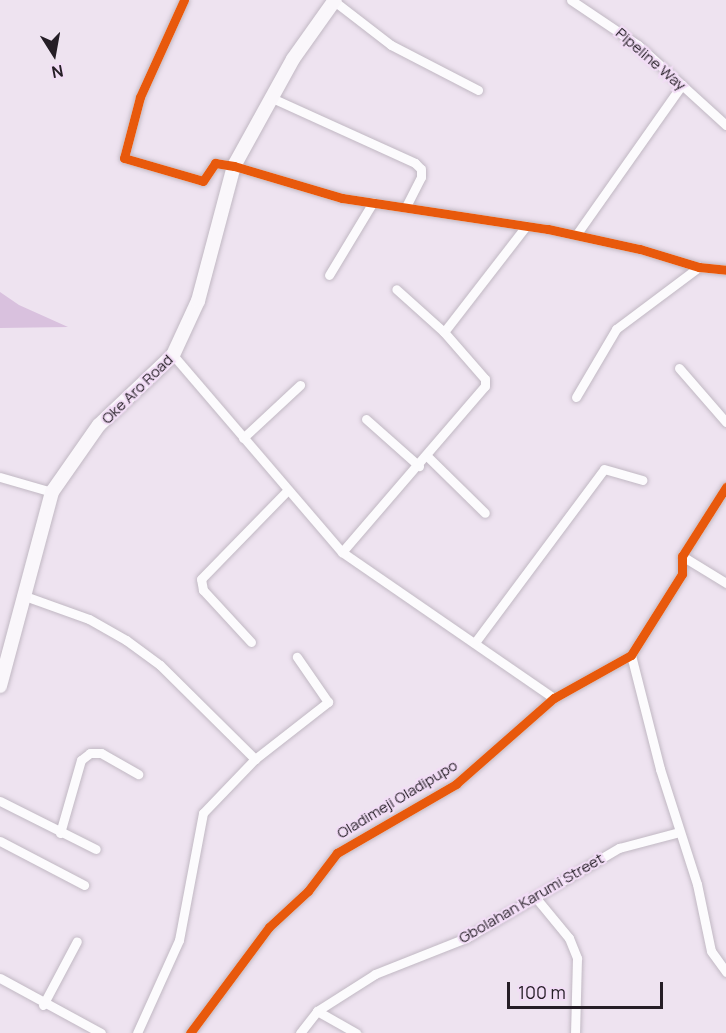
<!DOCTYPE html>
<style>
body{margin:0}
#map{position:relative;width:726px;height:1033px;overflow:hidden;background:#eee3f0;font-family:Manrope,sans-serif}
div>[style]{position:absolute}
.green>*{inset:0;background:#d9c1de}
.roads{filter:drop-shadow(0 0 2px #c1b8c3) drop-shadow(0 0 2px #c1b8c3)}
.minor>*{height:9px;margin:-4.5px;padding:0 4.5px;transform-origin:4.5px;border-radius:4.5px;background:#fcfbfd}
.secondary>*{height:14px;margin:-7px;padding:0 7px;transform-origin:7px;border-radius:7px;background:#faf7fb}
.cycleway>*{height:9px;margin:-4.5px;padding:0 4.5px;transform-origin:4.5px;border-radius:4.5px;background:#e8590c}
span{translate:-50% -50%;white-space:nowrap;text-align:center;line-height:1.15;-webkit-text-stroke:4.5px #f2ddf6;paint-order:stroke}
.street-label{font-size:15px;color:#251e26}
.north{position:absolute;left:24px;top:24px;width:60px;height:60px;-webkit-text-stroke:4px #f2ddf6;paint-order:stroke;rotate:169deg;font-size:16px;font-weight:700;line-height:24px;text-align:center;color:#251e26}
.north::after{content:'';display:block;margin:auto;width:21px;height:27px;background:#251e26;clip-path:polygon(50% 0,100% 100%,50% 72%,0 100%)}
.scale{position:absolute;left:507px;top:982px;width:156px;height:27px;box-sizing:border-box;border:3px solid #251e26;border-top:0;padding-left:8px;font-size:18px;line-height:21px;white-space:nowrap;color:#251e26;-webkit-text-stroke:4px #f2ddf6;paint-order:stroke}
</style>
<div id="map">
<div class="green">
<div style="clip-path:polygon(0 292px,19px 305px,68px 327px,0 328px)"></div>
</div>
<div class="roads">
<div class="minor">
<div style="left:184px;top:0;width:107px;rotate:114.4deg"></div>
<div style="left:140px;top:97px;width:63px;rotate:104.7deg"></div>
<div style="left:124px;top:158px;width:82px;rotate:16.2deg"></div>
<div style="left:203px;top:181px;width:22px;rotate:-56deg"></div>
<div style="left:215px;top:163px;width:19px;rotate:9deg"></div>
<div style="left:234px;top:166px;width:113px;rotate:16.5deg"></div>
<div style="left:342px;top:198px;width:208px;rotate:8.6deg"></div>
<div style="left:548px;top:229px;width:94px;rotate:12.3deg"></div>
<div style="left:640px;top:249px;width:62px;rotate:17deg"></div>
<div style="left:699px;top:267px;width:27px;rotate:6deg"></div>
<div style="left:571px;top:0;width:81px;rotate:33.9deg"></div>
<div style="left:638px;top:45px;width:119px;rotate:42.3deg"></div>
<div style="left:334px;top:1px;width:72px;rotate:37.7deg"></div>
<div style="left:391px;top:45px;width:98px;rotate:27.3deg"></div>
<div style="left:272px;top:98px;width:157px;rotate:24.4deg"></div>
<div style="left:415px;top:163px;width:8px;rotate:45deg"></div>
<div style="left:421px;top:169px;width:8px;rotate:90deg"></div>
<div style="left:421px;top:177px;width:34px;rotate:117deg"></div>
<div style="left:576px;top:235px;width:184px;rotate:-54.8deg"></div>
<div style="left:329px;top:275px;width:85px;rotate:-58.9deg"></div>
<div style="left:444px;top:332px;width:134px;rotate:-52.3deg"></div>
<div style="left:173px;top:355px;width:260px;rotate:49.4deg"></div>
<div style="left:342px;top:552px;width:257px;rotate:34.6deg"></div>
<div style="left:679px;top:368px;width:72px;rotate:49deg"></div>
<div style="left:576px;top:397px;width:79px;rotate:-59.5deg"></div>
<div style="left:616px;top:329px;width:104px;rotate:-36.8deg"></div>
<div style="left:366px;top:419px;width:71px;rotate:41.6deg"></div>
<div style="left:243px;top:438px;width:78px;rotate:-42.9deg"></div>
<div style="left:427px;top:456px;width:81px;rotate:44.5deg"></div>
<div style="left:0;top:477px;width:54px;rotate:16.1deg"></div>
<div style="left:342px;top:552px;width:219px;rotate:-49.3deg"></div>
<div style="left:485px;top:386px;width:7px;rotate:-90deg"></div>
<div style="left:485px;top:379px;width:62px;rotate:-131.1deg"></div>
<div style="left:444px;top:332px;width:64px;rotate:-138.1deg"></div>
<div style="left:682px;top:556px;width:52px;rotate:31.5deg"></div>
<div style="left:22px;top:595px;width:71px;rotate:19.7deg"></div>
<div style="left:89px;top:619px;width:43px;rotate:29.6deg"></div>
<div style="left:126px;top:640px;width:42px;rotate:36.3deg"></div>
<div style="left:160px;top:665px;width:134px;rotate:44.7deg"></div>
<div style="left:476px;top:641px;width:214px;rotate:-53.3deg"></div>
<div style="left:604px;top:469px;width:40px;rotate:16deg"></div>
<div style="left:251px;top:642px;width:71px;rotate:-132.7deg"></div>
<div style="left:203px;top:590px;width:11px;rotate:-100deg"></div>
<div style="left:201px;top:579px;width:123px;rotate:-45.7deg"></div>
<div style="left:631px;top:655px;width:118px;rotate:75.7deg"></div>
<div style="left:660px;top:769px;width:121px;rotate:72.2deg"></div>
<div style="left:697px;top:884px;width:68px;rotate:78.2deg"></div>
<div style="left:711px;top:951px;width:26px;rotate:54deg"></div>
<div style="left:0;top:801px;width:107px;rotate:26.6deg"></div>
<div style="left:60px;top:833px;width:76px;rotate:-74deg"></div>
<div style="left:81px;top:760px;width:11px;rotate:-38deg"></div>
<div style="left:90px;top:753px;width:11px"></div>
<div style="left:101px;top:753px;width:43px;rotate:29.6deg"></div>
<div style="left:0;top:841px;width:95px;rotate:27.6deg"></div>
<div style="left:536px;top:898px;width:52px;rotate:50.5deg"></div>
<div style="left:569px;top:938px;width:22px;rotate:68deg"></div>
<div style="left:577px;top:958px;width:75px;rotate:91.5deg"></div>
<div style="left:0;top:978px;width:115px;rotate:28.6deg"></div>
<div style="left:43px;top:1005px;width:72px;rotate:-62deg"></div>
<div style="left:317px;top:1011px;width:45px;rotate:29.4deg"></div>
<div style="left:137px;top:1033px;width:102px;rotate:-65.7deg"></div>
<div style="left:179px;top:940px;width:129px;rotate:-79.3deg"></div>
<div style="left:203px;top:813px;width:75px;rotate:-46.1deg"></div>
<div style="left:255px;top:759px;width:93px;rotate:-38deg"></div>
<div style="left:328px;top:702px;width:55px;rotate:-124.6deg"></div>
<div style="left:190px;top:1033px;width:132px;rotate:-53.3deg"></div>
<div style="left:269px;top:927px;width:53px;rotate:-42.7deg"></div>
<div style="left:308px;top:891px;width:48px;rotate:-52.7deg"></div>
<div style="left:337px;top:853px;width:138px;rotate:-30.1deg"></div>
<div style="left:456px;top:784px;width:130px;rotate:-41.3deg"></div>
<div style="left:554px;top:698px;width:88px;rotate:-29.2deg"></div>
<div style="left:631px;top:655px;width:96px;rotate:-57.8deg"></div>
<div style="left:682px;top:574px;width:18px;rotate:-90deg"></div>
<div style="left:682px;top:556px;width:82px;rotate:-57.5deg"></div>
<div style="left:300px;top:1033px;width:28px;rotate:-52deg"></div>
<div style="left:317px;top:1011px;width:69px;rotate:-32.5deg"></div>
<div style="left:375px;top:974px;width:98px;rotate:-21.6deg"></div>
<div style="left:466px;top:938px;width:178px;rotate:-30.5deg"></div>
<div style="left:619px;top:848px;width:62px;rotate:-14.9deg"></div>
</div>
<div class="secondary">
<div style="left:0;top:686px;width:201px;rotate:-75deg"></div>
<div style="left:52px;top:492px;width:82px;rotate:-55deg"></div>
<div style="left:99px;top:425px;width:102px;rotate:-43.4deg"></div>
<div style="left:173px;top:355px;width:60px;rotate:-65.2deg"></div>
<div style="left:198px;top:301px;width:140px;rotate:-75.1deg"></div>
<div style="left:234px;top:166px;width:122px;rotate:-61.1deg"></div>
<div style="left:293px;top:59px;width:72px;rotate:-54.6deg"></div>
</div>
</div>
<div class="cycleway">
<div style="left:184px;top:0;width:107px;rotate:114.4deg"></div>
<div style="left:140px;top:97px;width:63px;rotate:104.7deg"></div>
<div style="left:124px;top:158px;width:82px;rotate:16.2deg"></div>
<div style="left:203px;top:181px;width:22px;rotate:-56deg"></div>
<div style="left:215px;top:163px;width:19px;rotate:9deg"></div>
<div style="left:234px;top:166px;width:113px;rotate:16.5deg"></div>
<div style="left:342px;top:198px;width:208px;rotate:8.6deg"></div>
<div style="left:548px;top:229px;width:94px;rotate:12.3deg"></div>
<div style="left:640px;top:249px;width:62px;rotate:17deg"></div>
<div style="left:699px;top:267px;width:27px;rotate:6deg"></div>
<div style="left:190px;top:1033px;width:132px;rotate:-53.3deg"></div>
<div style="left:269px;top:927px;width:53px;rotate:-42.7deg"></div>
<div style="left:308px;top:891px;width:48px;rotate:-52.7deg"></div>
<div style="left:337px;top:853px;width:138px;rotate:-30.1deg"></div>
<div style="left:456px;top:784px;width:130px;rotate:-41.3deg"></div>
<div style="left:554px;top:698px;width:88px;rotate:-29.2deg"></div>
<div style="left:631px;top:655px;width:96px;rotate:-57.8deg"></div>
<div style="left:682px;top:574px;width:18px;rotate:-90deg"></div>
<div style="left:682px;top:556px;width:82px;rotate:-57.5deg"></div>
</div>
<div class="street-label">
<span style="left:651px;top:59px;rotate:41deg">Pipeline Way</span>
<span style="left:137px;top:389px;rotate:-44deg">Oke Aro Road</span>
<span style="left:397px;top:799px;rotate:-31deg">Oladimeji Oladipupo</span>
<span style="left:531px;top:898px;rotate:-30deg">Gbolahan Karumi Street</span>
</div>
<div class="north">N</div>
<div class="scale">100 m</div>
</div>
